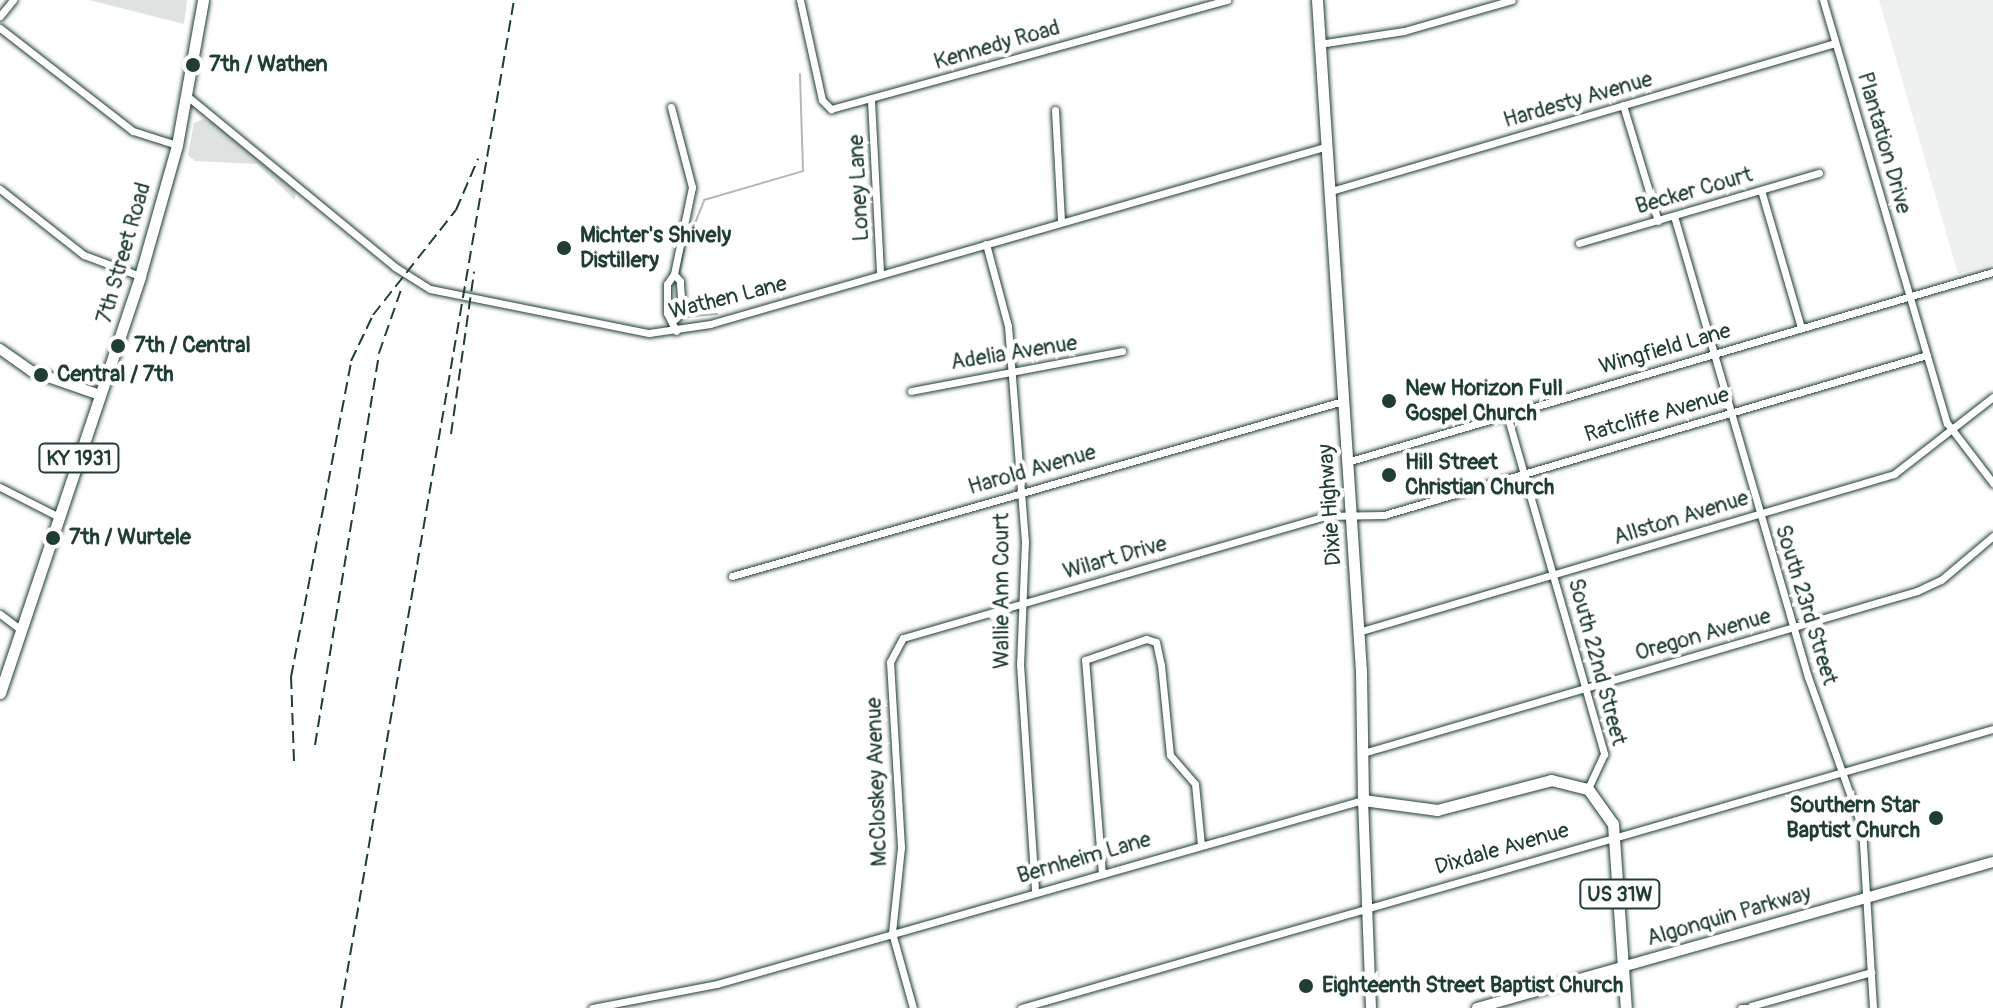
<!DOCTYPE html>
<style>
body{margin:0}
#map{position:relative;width:1993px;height:1008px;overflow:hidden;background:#fff;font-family:Pangolin,sans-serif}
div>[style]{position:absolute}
.built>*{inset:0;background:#eef1f0}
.green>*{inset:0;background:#dee3e2}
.stream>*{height:2px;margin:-1px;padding:0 1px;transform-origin:1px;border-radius:1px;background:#afbab7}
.roads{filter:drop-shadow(0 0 2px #1f3d34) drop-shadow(0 0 2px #1f3d34)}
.street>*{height:7px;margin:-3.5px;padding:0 3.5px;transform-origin:3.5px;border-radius:3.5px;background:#fff}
.secondary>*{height:10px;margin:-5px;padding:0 5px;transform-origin:5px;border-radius:5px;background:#fff}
.primary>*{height:11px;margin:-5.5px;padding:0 5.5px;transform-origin:5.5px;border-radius:5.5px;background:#fff}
.rail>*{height:2px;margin-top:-1px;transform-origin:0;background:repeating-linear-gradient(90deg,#1f3d34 0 12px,transparent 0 18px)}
.dots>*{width:22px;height:22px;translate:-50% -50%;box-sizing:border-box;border:4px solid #fff;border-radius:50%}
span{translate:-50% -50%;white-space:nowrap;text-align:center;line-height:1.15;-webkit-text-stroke:8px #fff;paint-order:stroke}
.shield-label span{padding:2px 6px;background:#fff;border:2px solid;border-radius:6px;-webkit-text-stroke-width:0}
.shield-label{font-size:20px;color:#1f3d34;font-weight:700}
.street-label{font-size:22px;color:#1f3d34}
.poi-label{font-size:22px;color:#1f3d34;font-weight:700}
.left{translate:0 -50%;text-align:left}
.right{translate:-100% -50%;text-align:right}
</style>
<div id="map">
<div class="built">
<div style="clip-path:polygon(1879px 0,1993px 0,1993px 264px,1958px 274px)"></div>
</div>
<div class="green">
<div style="clip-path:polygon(89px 0,187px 0,184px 24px)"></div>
<div style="clip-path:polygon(203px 119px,218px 124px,296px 189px,295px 200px,257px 164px,195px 161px,188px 155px,194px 123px)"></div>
</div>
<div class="stream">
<div style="left:691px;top:233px;width:35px;rotate:-68deg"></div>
<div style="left:704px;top:200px;width:103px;rotate:-16.3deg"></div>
<div style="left:803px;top:171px;width:97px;rotate:-91.8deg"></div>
<div style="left:679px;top:274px;width:25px;rotate:-78deg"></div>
<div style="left:683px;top:317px;width:34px;rotate:-5deg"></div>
</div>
<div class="roads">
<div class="street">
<div style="left:800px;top:0;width:102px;rotate:77.6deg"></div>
<div style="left:822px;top:100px;width:13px;rotate:45deg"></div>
<div style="left:831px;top:109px;width:411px;rotate:-15.4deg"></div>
<div style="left:1823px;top:0;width:441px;rotate:73.7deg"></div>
<div style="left:1947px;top:423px;width:76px;rotate:52.5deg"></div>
<div style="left:0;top:16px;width:21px;rotate:-51deg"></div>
<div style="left:0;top:28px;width:168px;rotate:37.8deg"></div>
<div style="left:133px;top:131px;width:46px;rotate:17.7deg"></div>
<div style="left:1319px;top:44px;width:86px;rotate:-8.7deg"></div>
<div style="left:1404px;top:31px;width:112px;rotate:-16deg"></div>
<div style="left:187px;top:96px;width:269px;rotate:39.4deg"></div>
<div style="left:395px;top:267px;width:41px;rotate:32.2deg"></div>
<div style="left:430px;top:289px;width:223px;rotate:11.4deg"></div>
<div style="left:649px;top:333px;width:62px;rotate:-8.4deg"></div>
<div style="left:710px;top:324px;width:643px;rotate:-16.07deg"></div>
<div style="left:871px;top:100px;width:174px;rotate:87deg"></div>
<div style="left:1623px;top:105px;width:121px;rotate:73.2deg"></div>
<div style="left:671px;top:107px;width:83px;rotate:75.3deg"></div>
<div style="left:692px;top:187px;width:89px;rotate:101.7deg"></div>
<div style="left:1055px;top:110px;width:111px;rotate:86.9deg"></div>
<div style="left:0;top:189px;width:107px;rotate:38.2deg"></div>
<div style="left:84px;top:255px;width:60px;rotate:20.6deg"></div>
<div style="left:1761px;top:190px;width:144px;rotate:73.8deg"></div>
<div style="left:1331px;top:191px;width:525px;rotate:-16.36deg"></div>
<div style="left:1674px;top:216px;width:480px;rotate:73.8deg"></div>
<div style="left:1808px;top:677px;width:160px;rotate:70.3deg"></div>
<div style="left:1862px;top:828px;width:180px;rotate:86.5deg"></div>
<div style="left:1579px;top:243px;width:250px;rotate:-16.3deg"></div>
<div style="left:986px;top:244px;width:85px;rotate:75deg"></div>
<div style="left:1008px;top:326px;width:216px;rotate:85.5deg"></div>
<div style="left:1025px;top:541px;width:123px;rotate:92.3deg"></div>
<div style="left:1020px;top:664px;width:228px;rotate:86.2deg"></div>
<div style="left:675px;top:319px;width:10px;rotate:-45deg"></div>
<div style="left:682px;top:312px;width:31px;rotate:-94deg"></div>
<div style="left:680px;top:281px;width:9px;rotate:-131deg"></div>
<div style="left:674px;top:274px;width:12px;rotate:125deg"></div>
<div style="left:667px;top:284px;width:29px;rotate:90deg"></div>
<div style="left:667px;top:313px;width:20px;rotate:63deg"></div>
<div style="left:911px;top:391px;width:215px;rotate:-10.7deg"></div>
<div style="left:1507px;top:415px;width:353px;rotate:74deg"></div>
<div style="left:1604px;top:754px;width:38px;rotate:115deg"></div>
<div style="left:1347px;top:462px;width:673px;rotate:-16.39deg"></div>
<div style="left:0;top:487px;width:66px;rotate:27deg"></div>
<div style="left:732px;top:576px;width:636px;rotate:-15.98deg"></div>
<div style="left:0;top:614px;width:26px;rotate:37deg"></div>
<div style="left:1358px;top:632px;width:559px;rotate:-16.42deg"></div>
<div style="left:1894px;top:474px;width:125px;rotate:-37.9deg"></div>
<div style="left:1363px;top:753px;width:577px;rotate:-16.3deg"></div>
<div style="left:1917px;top:591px;width:26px;rotate:-25deg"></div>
<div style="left:1941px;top:580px;width:68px;rotate:-40.2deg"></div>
<div style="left:1102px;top:874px;width:215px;rotate:-94.5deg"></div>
<div style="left:1085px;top:660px;width:65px;rotate:-19deg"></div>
<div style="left:1146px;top:639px;width:10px;rotate:17deg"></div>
<div style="left:1156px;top:642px;width:24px;rotate:78deg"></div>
<div style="left:1161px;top:665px;width:90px;rotate:84.3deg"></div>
<div style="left:1170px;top:755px;width:38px;rotate:49deg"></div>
<div style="left:1195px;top:784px;width:61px;rotate:84.4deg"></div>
<div style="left:1751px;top:1006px;width:125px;rotate:-15.8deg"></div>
<div style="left:592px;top:1008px;width:127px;rotate:-10.9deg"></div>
<div style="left:717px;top:984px;width:672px;rotate:-15.9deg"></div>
<div style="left:913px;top:1008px;width:78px;rotate:-105.6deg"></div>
<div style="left:892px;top:933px;width:86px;rotate:-84deg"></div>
<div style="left:901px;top:847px;width:185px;rotate:-93.4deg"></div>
<div style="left:890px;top:662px;width:27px;rotate:-62deg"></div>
<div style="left:903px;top:638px;width:439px;rotate:-16.1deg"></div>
<div style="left:1325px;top:516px;width:59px;rotate:-1deg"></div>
<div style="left:1384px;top:515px;width:566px;rotate:-16.42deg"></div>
<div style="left:1021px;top:1008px;width:1011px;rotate:-16.02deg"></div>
<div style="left:1741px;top:1008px;width:10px"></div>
</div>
<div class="secondary">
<div style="left:0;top:349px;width:38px;rotate:35deg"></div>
<div style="left:31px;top:371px;width:73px;rotate:19.2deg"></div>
<div style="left:1363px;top:800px;width:208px;rotate:87.8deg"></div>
<div style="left:1477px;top:1008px;width:536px;rotate:-15.8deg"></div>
</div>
<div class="primary">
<div style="left:1317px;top:0;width:672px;rotate:86.25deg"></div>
<div style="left:1361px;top:671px;width:129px;rotate:89.1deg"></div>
<div style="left:1363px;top:800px;width:75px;rotate:7.7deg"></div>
<div style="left:1437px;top:810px;width:118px;rotate:-14.7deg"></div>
<div style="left:1551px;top:780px;width:38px;rotate:14deg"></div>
<div style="left:1588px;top:789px;width:43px;rotate:54.5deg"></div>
<div style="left:1613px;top:824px;width:184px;rotate:86deg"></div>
<div style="left:0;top:693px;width:440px;rotate:-71.4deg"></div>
<div style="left:140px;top:276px;width:136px;rotate:-74.2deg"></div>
<div style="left:177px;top:145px;width:147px;rotate:-79.8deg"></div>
</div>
</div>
<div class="rail">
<div style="left:451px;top:434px;width:164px;rotate:-81.9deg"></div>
<div style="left:315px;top:745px;width:397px;rotate:-80.7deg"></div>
<div style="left:379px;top:353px;width:67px;rotate:-70.8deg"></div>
<div style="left:294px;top:761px;width:84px;rotate:-92deg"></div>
<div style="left:291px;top:677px;width:322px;rotate:-79.2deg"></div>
<div style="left:351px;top:361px;width:51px;rotate:-64.4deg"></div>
<div style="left:373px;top:315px;width:134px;rotate:-51.7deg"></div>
<div style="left:456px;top:210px;width:56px;rotate:-66.7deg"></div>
<div style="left:341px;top:1008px;width:1023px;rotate:-80.26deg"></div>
</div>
<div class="dots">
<div style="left:193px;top:65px;background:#1f3d34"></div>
<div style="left:564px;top:248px;background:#1f3d34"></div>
<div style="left:118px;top:346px;background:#1f3d34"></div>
<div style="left:41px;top:375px;background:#1f3d34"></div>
<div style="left:1389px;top:401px;background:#1f3d34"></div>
<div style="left:1389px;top:475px;background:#1f3d34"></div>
<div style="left:53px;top:538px;background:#1f3d34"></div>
<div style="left:1936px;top:818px;background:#1f3d34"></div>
<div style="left:1306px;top:986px;background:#1f3d34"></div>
</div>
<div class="shield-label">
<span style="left:79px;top:458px">KY 1931</span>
<span style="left:1620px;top:894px">US 31W</span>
</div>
<div class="street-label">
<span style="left:997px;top:45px;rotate:-16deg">Kennedy Road</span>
<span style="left:1578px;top:100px;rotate:-16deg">Hardesty Avenue</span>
<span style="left:1884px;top:143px;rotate:74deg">Plantation Drive</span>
<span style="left:859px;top:188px;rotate:-93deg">Loney Lane</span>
<span style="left:1694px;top:191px;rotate:-16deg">Becker Court</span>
<span style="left:124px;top:253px;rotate:-74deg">7th Street Road</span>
<span style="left:728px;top:298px;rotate:-14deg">Wathen Lane</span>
<span style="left:1665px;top:349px;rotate:-16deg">Wingfield Lane</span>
<span style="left:1014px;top:353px;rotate:-9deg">Adelia Avenue</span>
<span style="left:1657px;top:415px;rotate:-16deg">Ratcliffe Avenue</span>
<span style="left:1032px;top:470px;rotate:-16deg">Harold Avenue</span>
<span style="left:1330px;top:505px;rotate:-94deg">Dixie Highway</span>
<span style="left:1681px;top:518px;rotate:-17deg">Allston Avenue</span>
<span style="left:1115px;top:558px;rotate:-16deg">Wilart Drive</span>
<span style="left:1002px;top:591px;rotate:-90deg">Wallie Ann Court</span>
<span style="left:1806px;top:605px;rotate:73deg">South 23rd Street</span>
<span style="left:1703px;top:635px;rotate:-16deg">Oregon Avenue</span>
<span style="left:1597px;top:662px;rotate:75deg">South 22nd Street</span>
<span style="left:877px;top:782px;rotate:-92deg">McCloskey Avenue</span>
<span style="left:1502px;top:849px;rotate:-16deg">Dixdale Avenue</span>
<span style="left:1084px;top:858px;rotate:-16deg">Bernheim Lane</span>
<span style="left:1729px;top:916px;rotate:-16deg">Algonquin Parkway</span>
</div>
<div class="poi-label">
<span class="left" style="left:209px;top:65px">7th / Wathen</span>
<span class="left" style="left:580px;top:248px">Michter's Shively<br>Distillery</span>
<span class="left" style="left:134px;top:346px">7th / Central</span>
<span class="left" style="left:57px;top:375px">Central / 7th</span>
<span class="left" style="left:1405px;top:401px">New Horizon Full<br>Gospel Church</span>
<span class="left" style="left:1405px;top:475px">Hill Street<br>Christian Church</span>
<span class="left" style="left:69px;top:538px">7th / Wurtele</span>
<span class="right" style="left:1920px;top:818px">Southern Star<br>Baptist Church</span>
<span class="left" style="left:1322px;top:986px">Eighteenth Street Baptist Church</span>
</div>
</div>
